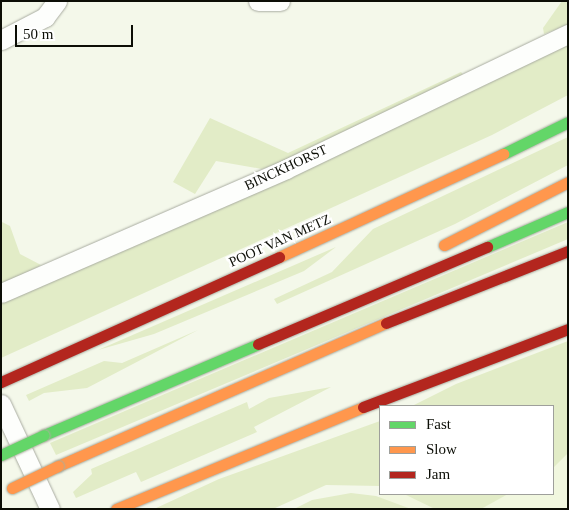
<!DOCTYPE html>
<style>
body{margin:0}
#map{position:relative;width:569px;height:510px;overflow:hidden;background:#f4f8ea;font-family:Georgia,serif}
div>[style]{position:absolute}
.built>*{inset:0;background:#f1f7df}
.green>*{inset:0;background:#e2ecc7}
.roads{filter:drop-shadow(0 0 1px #a9aca1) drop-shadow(0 0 1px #a9aca1)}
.street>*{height:19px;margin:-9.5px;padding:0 9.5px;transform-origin:9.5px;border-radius:9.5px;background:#fdfefc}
.fast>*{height:11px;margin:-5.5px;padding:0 5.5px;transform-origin:5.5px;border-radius:5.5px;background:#63d668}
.slow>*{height:11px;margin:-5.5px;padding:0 5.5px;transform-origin:5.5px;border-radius:5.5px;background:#ff974d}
.jam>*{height:11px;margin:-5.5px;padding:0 5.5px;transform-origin:5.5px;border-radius:5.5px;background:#b3261e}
.bridges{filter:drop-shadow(0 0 1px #a9ae9c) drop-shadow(0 0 1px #a9ae9c)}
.fast-bridge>*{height:11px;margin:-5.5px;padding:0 5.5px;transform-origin:5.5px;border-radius:5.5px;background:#63d668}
.slow-bridge>*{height:11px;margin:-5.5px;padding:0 5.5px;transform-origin:5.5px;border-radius:5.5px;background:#ff974d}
span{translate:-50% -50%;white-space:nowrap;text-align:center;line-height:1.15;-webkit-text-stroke:4.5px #fff;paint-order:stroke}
.street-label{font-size:14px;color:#0c0e06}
.frame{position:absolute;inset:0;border:2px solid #0c0e06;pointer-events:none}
.legend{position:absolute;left:379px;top:405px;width:175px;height:90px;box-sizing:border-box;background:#fff;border:1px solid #9e9f9b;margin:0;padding:6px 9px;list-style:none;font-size:15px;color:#0c0e06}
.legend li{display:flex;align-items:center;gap:10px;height:25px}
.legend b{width:25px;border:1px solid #9e9f9b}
.scale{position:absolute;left:15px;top:25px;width:118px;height:22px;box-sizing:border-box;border:2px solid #0c0e06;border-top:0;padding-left:6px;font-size:15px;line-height:18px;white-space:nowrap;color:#0c0e06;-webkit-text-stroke:4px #fff;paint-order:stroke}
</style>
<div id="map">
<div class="built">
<div style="clip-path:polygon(568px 412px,568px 509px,352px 509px,385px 494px,553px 494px,553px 417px)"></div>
</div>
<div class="green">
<div style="clip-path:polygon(562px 1px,568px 1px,568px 25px,544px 34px,543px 28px)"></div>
<div style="clip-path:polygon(568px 42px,568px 95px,492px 135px,1px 358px,1px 299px)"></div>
<div style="clip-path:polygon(461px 72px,466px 78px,287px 162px,262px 169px,216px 161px,195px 194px,173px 182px,210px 118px,288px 153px)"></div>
<div style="clip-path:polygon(568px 137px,568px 165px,455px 224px,277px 304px,274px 299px,332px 272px,373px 229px)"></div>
<div style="clip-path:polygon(2px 222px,10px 226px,20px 254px,41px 265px,1px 288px)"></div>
<div style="clip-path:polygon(568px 222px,568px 239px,56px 455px,50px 443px)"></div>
<div style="clip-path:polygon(336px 247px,304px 271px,154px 334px,98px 350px)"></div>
<div style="clip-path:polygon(198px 330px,87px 388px,44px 393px,29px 401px,26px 395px,104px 361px,122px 363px)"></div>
<div style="clip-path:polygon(568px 341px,568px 453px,553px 468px,553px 406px,412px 406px,456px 384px)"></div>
<div style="clip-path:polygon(331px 387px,254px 427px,257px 432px,141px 482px,136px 472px,76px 498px,73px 492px,92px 474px,91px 469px,247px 402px,249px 409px,269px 398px)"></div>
<div style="clip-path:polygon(380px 421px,380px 486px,326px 485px,273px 509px,154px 509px,219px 479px)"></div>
<div style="clip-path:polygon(351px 493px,376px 496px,411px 509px,294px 509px,312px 500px)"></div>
<div style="clip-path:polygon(404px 494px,508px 494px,481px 509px,435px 509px)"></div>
</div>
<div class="roads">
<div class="street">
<div style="left:258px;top:1px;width:22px"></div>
<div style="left:1px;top:40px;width:50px;rotate:-27.6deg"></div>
<div style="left:45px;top:17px;width:20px;rotate:-53deg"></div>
<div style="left:1px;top:293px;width:311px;rotate:-23.5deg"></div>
<div style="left:286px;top:169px;width:313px;rotate:-25.6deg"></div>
<div style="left:1px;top:404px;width:116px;rotate:65deg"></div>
</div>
<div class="fast">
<div style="left:503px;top:154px;width:72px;rotate:-26.2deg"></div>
<div style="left:487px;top:247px;width:88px;rotate:-23.4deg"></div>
<div style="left:44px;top:435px;width:233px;rotate:-23deg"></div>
</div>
<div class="slow">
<div style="left:444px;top:245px;width:139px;rotate:-26.9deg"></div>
<div style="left:279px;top:257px;width:247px;rotate:-24.7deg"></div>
<div style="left:58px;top:466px;width:358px;rotate:-23.6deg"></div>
<div style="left:116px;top:509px;width:267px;rotate:-22.4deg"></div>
</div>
<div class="jam">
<div style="left:386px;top:323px;width:196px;rotate:-21.6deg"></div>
<div style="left:258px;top:344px;width:249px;rotate:-23deg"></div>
<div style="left:1px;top:382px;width:305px;rotate:-24.2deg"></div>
<div style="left:363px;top:407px;width:219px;rotate:-20.8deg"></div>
</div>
</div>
<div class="bridges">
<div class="fast-bridge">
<div style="left:1px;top:455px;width:47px;rotate:-24.9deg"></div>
</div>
<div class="slow-bridge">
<div style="left:12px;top:488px;width:51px;rotate:-25.6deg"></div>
</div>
</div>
<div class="street-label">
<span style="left:286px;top:168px;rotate:-25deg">BINCKHORST</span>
<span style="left:280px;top:241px;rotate:-24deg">POOT VAN METZ</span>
</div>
<div class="frame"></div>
<ul class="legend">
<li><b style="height:6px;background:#63d668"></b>Fast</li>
<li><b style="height:6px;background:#ff974d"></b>Slow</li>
<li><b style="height:6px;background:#b3261e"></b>Jam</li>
</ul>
<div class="scale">50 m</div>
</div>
